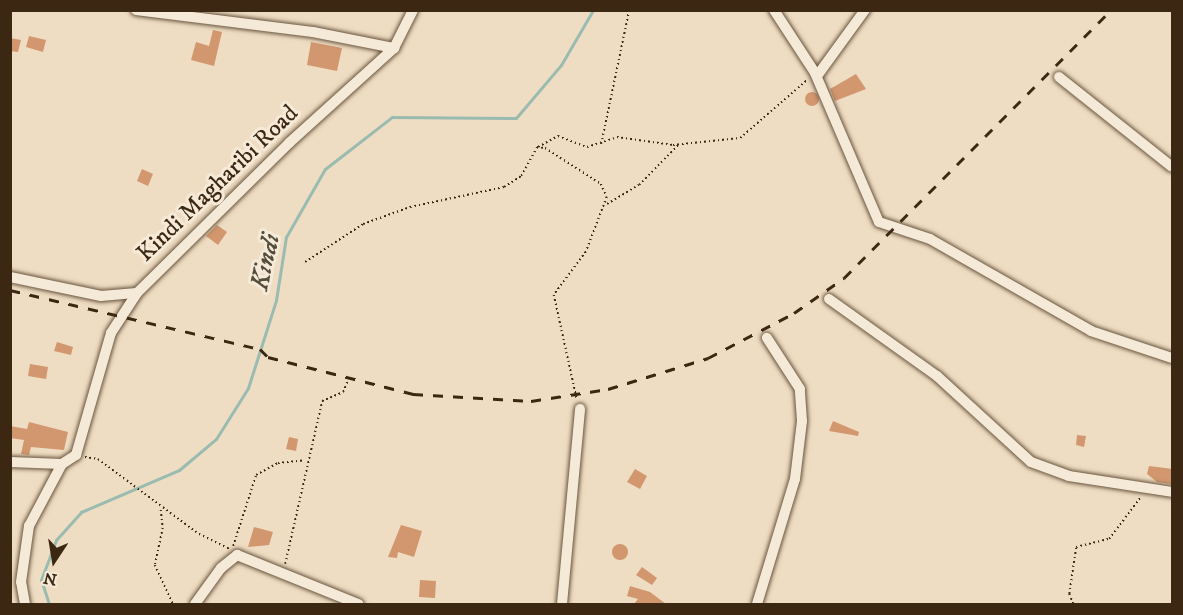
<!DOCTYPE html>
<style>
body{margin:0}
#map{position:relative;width:1183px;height:615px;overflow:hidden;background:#efddc3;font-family:"IM FELL DW Pica",serif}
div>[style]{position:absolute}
.stream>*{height:3px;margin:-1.5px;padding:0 1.5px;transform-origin:1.5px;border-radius:1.5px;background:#9abcb0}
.building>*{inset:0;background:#d2976f}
.round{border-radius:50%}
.path>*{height:1.5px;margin-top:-0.75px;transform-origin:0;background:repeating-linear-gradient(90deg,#3c2812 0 1.5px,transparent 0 4.5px)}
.roads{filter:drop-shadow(0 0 2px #69553e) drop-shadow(0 0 2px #69553e)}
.minor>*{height:10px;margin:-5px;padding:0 5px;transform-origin:5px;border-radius:5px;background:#f5e9d8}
.rail>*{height:3px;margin-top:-1.5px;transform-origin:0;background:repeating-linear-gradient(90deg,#3c2812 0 10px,transparent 0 20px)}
span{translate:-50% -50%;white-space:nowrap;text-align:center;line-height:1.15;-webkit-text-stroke:6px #f5e9d8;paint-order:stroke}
.street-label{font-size:24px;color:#3c2812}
.water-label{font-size:26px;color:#544d3a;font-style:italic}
.frame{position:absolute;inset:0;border:12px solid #3c2812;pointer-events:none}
.north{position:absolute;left:24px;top:531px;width:60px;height:60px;-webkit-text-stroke:4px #f5e9d8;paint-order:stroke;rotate:192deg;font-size:16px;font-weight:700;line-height:24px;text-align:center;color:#3c2812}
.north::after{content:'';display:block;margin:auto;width:21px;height:27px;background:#3c2812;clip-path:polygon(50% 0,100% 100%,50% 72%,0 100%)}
</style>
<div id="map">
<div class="stream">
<div style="left:49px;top:604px;width:25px;rotate:-108deg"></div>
<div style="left:41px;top:580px;width:43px;rotate:-69.4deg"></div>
<div style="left:56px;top:540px;width:38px;rotate:-48deg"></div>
<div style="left:81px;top:512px;width:107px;rotate:-23.2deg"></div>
<div style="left:179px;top:470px;width:48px;rotate:-40deg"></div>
<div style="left:216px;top:439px;width:60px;rotate:-57.9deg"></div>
<div style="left:248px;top:388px;width:92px;rotate:-72.3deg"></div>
<div style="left:276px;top:300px;width:64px;rotate:-81deg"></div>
<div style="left:286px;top:237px;width:78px;rotate:-60.2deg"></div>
<div style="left:325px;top:169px;width:85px;rotate:-37.8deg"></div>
<div style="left:392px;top:117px;width:124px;rotate:0.5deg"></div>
<div style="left:516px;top:118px;width:70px;rotate:-49.7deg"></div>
<div style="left:561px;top:65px;width:64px;rotate:-59.8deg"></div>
</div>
<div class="building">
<div style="clip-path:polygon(213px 30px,222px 32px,214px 66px,191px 60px,196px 42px,209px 46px)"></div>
<div style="clip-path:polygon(29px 36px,46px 40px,43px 52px,26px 47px)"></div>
<div style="clip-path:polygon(10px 38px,21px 40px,18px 52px,10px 51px)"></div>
<div style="clip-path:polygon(311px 42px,342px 48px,337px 71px,307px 65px)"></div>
<div style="clip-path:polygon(856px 74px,866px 89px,835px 101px,830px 89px)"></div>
<div class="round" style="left:805px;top:92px;width:14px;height:14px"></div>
<div style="clip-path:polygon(142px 169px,153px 174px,148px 186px,137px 181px)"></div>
<div style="clip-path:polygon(217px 225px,227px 232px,218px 245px,206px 236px)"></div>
<div style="clip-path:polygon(57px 342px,73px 347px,71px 355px,54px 351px)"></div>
<div style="clip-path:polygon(30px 364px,48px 367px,46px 379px,28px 376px)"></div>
<div style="clip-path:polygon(833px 421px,859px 432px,858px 436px,829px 431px)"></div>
<div style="clip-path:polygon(29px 422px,68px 432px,64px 450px,31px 447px,29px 455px,21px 454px,24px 440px,10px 438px,10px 426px,27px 429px)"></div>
<div style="clip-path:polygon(1077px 435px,1086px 436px,1084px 447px,1076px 445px)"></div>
<div style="clip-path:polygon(289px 437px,298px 439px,296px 451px,286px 449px)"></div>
<div style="clip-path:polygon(1149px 466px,1173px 469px,1171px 484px,1157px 482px,1147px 474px)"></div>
<div style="clip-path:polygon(635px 469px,647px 476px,640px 489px,627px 482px)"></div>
<div style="clip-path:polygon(401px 525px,422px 531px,414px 557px,398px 552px,397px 558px,388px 557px)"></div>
<div style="clip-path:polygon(254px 527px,273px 532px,269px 545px,248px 547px)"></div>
<div class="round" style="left:612px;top:544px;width:16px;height:16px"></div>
<div style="clip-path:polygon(642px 567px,657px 578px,652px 585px,636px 575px)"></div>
<div style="clip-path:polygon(420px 580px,436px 581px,435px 598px,419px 597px)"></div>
<div style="clip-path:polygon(630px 586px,650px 592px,666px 604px,634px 604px,638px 599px,627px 596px)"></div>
</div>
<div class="path">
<div style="left:601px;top:144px;width:137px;rotate:-78.2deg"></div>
<div style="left:538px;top:147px;width:23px;rotate:-29deg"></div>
<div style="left:558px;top:136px;width:31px;rotate:21deg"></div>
<div style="left:587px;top:147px;width:32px;rotate:-18deg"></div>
<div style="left:617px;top:137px;width:57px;rotate:8.1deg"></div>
<div style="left:673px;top:145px;width:67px;rotate:-6deg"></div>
<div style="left:740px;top:138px;width:90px;rotate:-40.9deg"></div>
<div style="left:607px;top:204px;width:37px;rotate:-31deg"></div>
<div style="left:639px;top:185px;width:56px;rotate:-45.7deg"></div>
<div style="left:305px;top:262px;width:69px;rotate:-33.2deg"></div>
<div style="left:363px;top:224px;width:50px;rotate:-19.9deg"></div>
<div style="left:410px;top:207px;width:96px;rotate:-12deg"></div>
<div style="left:504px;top:187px;width:20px;rotate:-33deg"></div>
<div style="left:521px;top:176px;width:33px;rotate:-61deg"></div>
<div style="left:537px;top:147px;width:8px;rotate:7deg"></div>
<div style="left:545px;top:148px;width:67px;rotate:32.7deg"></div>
<div style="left:601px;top:184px;width:14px;rotate:65deg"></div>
<div style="left:607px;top:197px;width:59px;rotate:110.9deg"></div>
<div style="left:586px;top:252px;width:54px;rotate:126.7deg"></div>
<div style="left:554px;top:295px;width:107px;rotate:77.6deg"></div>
<div style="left:85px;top:457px;width:13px;rotate:9deg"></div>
<div style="left:98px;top:459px;width:126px;rotate:36.6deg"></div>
<div style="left:199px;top:534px;width:34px;rotate:26deg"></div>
<div style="left:161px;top:510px;width:18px;rotate:84deg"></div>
<div style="left:163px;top:528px;width:38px;rotate:102deg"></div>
<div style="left:155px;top:565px;width:43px;rotate:65.2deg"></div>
<div style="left:233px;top:546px;width:75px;rotate:-72.1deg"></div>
<div style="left:256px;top:475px;width:25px;rotate:-29deg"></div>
<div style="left:278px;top:463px;width:27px;rotate:-6deg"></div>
<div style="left:285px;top:564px;width:167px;rotate:-77.2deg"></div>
<div style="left:322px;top:401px;width:23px;rotate:-23deg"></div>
<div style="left:343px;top:392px;width:11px;rotate:-68deg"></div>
<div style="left:1073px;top:604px;width:11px;rotate:-112deg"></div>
<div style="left:1069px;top:594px;width:48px;rotate:-81.5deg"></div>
<div style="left:1076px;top:547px;width:34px;rotate:-14deg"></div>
<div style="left:1109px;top:539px;width:51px;rotate:-52.9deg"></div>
</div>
<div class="roads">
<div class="minor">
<div style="left:136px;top:10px;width:178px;rotate:7.1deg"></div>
<div style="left:313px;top:32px;width:83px;rotate:11.2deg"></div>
<div style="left:774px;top:10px;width:75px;rotate:56.9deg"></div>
<div style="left:815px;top:73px;width:162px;rotate:66.8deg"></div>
<div style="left:879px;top:222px;width:54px;rotate:18.4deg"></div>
<div style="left:930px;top:239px;width:185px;rotate:29.7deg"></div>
<div style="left:1091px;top:331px;width:85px;rotate:18.4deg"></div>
<div style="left:817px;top:76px;width:82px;rotate:-54deg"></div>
<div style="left:1059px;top:77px;width:144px;rotate:38.5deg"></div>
<div style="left:10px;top:277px;width:93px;rotate:11.8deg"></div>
<div style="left:101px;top:296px;width:36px;rotate:-5deg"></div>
<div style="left:137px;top:293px;width:214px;rotate:-44.6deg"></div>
<div style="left:289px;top:143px;width:142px;rotate:-42.1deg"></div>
<div style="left:394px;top:48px;width:42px;rotate:-63.4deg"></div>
<div style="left:829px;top:299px;width:133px;rotate:35.5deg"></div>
<div style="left:937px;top:376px;width:127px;rotate:42.5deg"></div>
<div style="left:1031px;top:462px;width:40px;rotate:20.2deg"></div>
<div style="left:1069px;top:476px;width:104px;rotate:8.8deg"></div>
<div style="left:10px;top:462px;width:52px;rotate:2.2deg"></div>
<div style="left:62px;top:464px;width:17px;rotate:-33deg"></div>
<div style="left:76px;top:455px;width:127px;rotate:-74deg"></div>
<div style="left:111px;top:333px;width:48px;rotate:-57deg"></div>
<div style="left:25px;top:604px;width:22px;rotate:-100deg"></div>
<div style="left:21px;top:582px;width:57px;rotate:-81.9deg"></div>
<div style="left:29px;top:526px;width:70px;rotate:-62deg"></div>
<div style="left:195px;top:604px;width:44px;rotate:-54.2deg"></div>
<div style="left:221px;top:568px;width:21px;rotate:-39deg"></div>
<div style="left:237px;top:555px;width:131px;rotate:22deg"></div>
<div style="left:562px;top:604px;width:196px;rotate:-84.7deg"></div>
<div style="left:757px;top:604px;width:131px;rotate:-73.1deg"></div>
<div style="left:795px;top:479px;width:58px;rotate:-83.1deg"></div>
<div style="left:802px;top:421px;width:32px;rotate:-94deg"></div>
<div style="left:800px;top:389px;width:61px;rotate:-122.9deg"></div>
</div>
</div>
<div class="rail">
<div style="left:10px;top:290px;width:257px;rotate:13.3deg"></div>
<div style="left:260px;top:349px;width:11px;rotate:45deg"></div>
<div style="left:268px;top:357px;width:150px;rotate:14.3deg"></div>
<div style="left:413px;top:394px;width:118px;rotate:3.4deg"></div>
<div style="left:531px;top:401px;width:78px;rotate:-8.9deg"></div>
<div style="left:608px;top:389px;width:105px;rotate:-17.2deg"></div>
<div style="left:708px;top:358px;width:97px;rotate:-27.6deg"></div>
<div style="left:794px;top:313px;width:61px;rotate:-35deg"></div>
<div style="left:844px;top:278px;width:378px;rotate:-45.1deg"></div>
</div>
<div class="street-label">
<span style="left:218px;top:184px;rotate:-44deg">Kindi Magharibi Road</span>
</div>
<div class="water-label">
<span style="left:266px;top:262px;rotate:-77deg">Kindi</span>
</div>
<div class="frame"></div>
<div class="north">N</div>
</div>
